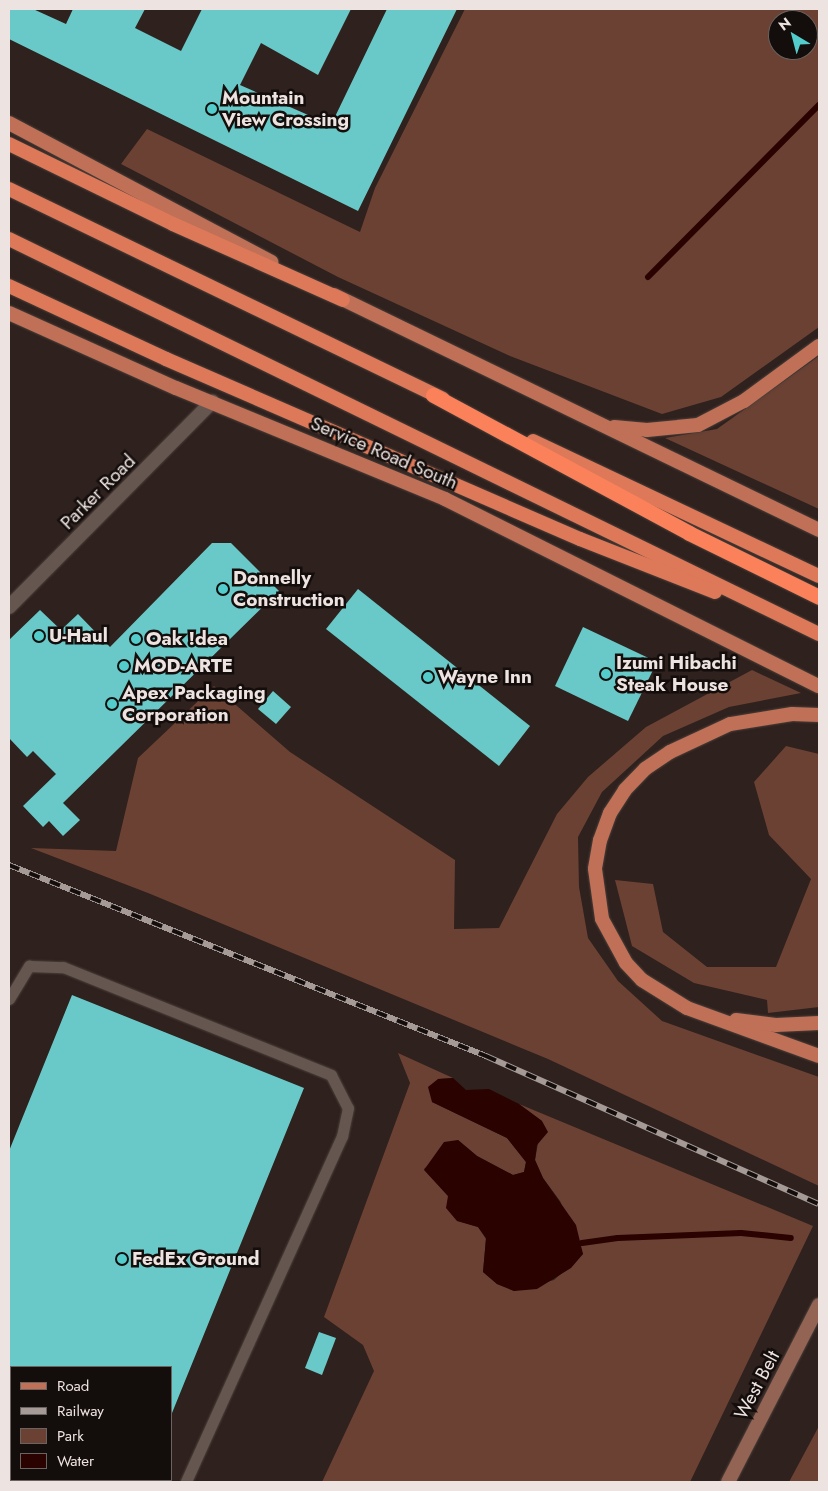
<!DOCTYPE html>
<style>
body{margin:0}
#map{position:relative;width:828px;height:1491px;overflow:hidden;background:#2f211d;font-family:Jost,sans-serif}
div>[style]{position:absolute}
.green>*{inset:0;background:#6b4133}
.water>*{inset:0;background:#2a0200}
.stream>*{height:6px;margin:-3px;padding:0 3px;transform-origin:3px;border-radius:3px;background:#2a0200}
.building>*{inset:0;background:#69c9c8}
.roads{filter:drop-shadow(0 0 1px #4a3f3b) drop-shadow(0 0 1px #4a3f3b)}
.service>*{height:11px;margin:-5.5px;padding:0 5.5px;transform-origin:5.5px;border-radius:5.5px;background:#665650}
.minor>*{height:14px;margin:-7px;padding:0 7px;transform-origin:7px;border-radius:7px;background:#665650}
.secondary>*{height:14px;margin:-7px;padding:0 7px;transform-origin:7px;border-radius:7px;background:#936353}
.primary>*{height:14px;margin:-7px;padding:0 7px;transform-origin:7px;border-radius:7px;background:#bf7056}
.trunk>*{height:14px;margin:-7px;padding:0 7px;transform-origin:7px;border-radius:7px;background:#dd7858}
.motorway>*{height:15px;margin:-7.5px;padding:0 7.5px;transform-origin:7.5px;border-radius:7.5px;background:#fb815a}
.rail>*{height:5.5px;margin-top:-2.75px;transform-origin:0;background:repeating-linear-gradient(90deg,#130d0b 0 11px,#a69a97 0 22px);box-sizing:border-box;border-block:1px solid #a69a97}
.dots>*{width:14px;height:14px;translate:-50% -50%;box-sizing:border-box;border:2px solid #130d0b;border-radius:50%}
span{translate:-50% -50%;white-space:nowrap;text-align:center;line-height:1.15;-webkit-text-stroke:5px #130d0b;paint-order:stroke}
.poi-label{font-size:19px;color:#ede3e0;font-weight:700}
.left{translate:0 -50%;text-align:left}
.street-label{font-size:19px;color:#ede3e0}
.frame{position:absolute;inset:0;border:10px solid #ede3e0;pointer-events:none}
.legend{position:absolute;left:10px;top:1366px;width:162px;height:115px;box-sizing:border-box;background:#130d0b;border:1px solid #6a6360;margin:0;padding:6px 9px;list-style:none;font-size:15px;color:#ede3e0}
.legend li{display:flex;align-items:center;gap:10px;height:25px}
.legend b{width:25px;border:1px solid #6a6360}
.north{position:absolute;left:768px;top:10px;width:50px;height:50px;box-sizing:border-box;background:#130d0b;border:1px solid #6a6360;border-radius:50%;rotate:323deg;font-size:14px;font-weight:700;line-height:20px;text-align:center;color:#ede3e0}
.north::after{content:'';display:block;margin:auto;width:18px;height:22px;background:#52cdcc;clip-path:polygon(50% 0,100% 100%,50% 72%,0 100%)}
</style>
<div id="map">
<div class="green">
<div style="clip-path:polygon(evenodd,465px 9px,819px 9px,819px 327px,721px 397px,662px 414px,510px 356px,338px 277px,121px 164px,147px 129px,360px 232px,375px 188px,465px 9px,778px 20px,808px 20px,808px 50px,778px 50px,778px 20px)"></div>
<div style="clip-path:polygon(819px 356px,819px 509px,665px 438px,717px 429px)"></div>
<div style="clip-path:polygon(752px 670px,801px 693px,729px 707px,663px 736px,602px 792px,578px 837px,579px 887px,588px 938px,618px 981px,662px 1021px,819px 1077px,819px 1186px,548px 1059px,148px 893px,31px 848px,116px 851px,138px 758px,214px 686px,290px 752px,455px 860px,454px 929px,499px 928px,557px 814px,588px 777px,646px 727px)"></div>
<div style="clip-path:polygon(786px 746px,819px 754px,819px 1007px,768px 1013px,767px 1000px,694px 983px,632px 946px,615px 880px,653px 884px,663px 932px,707px 967px,776px 967px,811px 879px,769px 835px,754px 782px)"></div>
<div style="clip-path:polygon(398px 1053px,453px 1078px,438px 1079px,432px 1102px,507px 1138px,526px 1162px,524px 1172px,513px 1175px,477px 1156px,458px 1140px,424px 1169px,448px 1196px,458px 1221px,478px 1227px,486px 1239px,483px 1272px,497px 1284px,514px 1291px,554px 1280px,583px 1254px,560px 1201px,543px 1178px,535px 1160px,542px 1121px,519px 1104px,813px 1226px,690px 1482px,322px 1482px,374px 1371px,363px 1345px,324px 1317px,410px 1083px)"></div>
<div style="clip-path:polygon(819px 1426px,819px 1482px,789px 1482px)"></div>
</div>
<div class="water">
<div style="clip-path:polygon(453px 1078px,466px 1090px,489px 1089px,519px 1104px,542px 1121px,548px 1132px,537px 1145px,535px 1160px,543px 1178px,576px 1225px,583px 1254px,571px 1268px,537px 1289px,514px 1291px,497px 1284px,483px 1272px,486px 1238px,478px 1227px,457px 1221px,446px 1208px,448px 1196px,424px 1170px,444px 1142px,458px 1140px,477px 1156px,513px 1175px,524px 1172px,526px 1162px,507px 1138px,432px 1102px,428px 1087px,438px 1079px)"></div>
</div>
<div class="stream">
<div style="left:648px;top:277px;width:243px;rotate:-45.2deg"></div>
<div style="left:582px;top:1243px;width:36px;rotate:-8deg"></div>
<div style="left:618px;top:1238px;width:123px;rotate:-2.3deg"></div>
<div style="left:741px;top:1233px;width:50px;rotate:5.7deg"></div>
</div>
<div class="building">
<div style="clip-path:polygon(9px 9px,33px 9px,66px 24px,73px 9px,145px 9px,135px 28px,181px 51px,202px 9px,351px 9px,318px 75px,261px 43px,240px 85px,331px 125px,387px 9px,457px 9px,358px 211px,9px 39px)"></div>
<div style="clip-path:polygon(212px 543px,231px 543px,279px 591px,63px 803px,80px 820px,63px 836px,49px 821px,43px 827px,23px 806px,56px 774px,33px 751px,27px 757px,9px 738px,9px 640px,40px 610px,61px 630px,78px 614px,110px 647px)"></div>
<div style="clip-path:polygon(358px 589px,530px 726px,499px 766px,326px 629px)"></div>
<div style="clip-path:polygon(583px 627px,657px 662px,628px 721px,555px 686px)"></div>
<div style="clip-path:polygon(273px 691px,291px 707px,276px 724px,258px 709px)"></div>
<div style="clip-path:polygon(72px 995px,304px 1088px,172px 1413px,171px 1367px,9px 1367px,9px 1151px)"></div>
<div style="clip-path:polygon(319px 1332px,336px 1338px,322px 1375px,305px 1368px)"></div>
</div>
<div class="roads">
<div class="service">
<div style="left:9px;top:999px;width:39px;rotate:-59deg"></div>
<div style="left:29px;top:966px;width:34px;rotate:2deg"></div>
<div style="left:63px;top:967px;width:289px;rotate:21.9deg"></div>
<div style="left:331px;top:1075px;width:37px;rotate:63deg"></div>
<div style="left:348px;top:1108px;width:29px;rotate:102deg"></div>
<div style="left:342px;top:1136px;width:380px;rotate:114.3deg"></div>
</div>
<div class="minor">
<div style="left:9px;top:607px;width:289px;rotate:-45.3deg"></div>
</div>
<div class="secondary">
<div style="left:728px;top:1482px;width:199px;rotate:-62.8deg"></div>
</div>
<div class="primary">
<div style="left:9px;top:123px;width:297px;rotate:27.9deg"></div>
<div style="left:334px;top:295px;width:539px;rotate:25.85deg"></div>
<div style="left:9px;top:313px;width:183px;rotate:24.2deg"></div>
<div style="left:176px;top:388px;width:291px;rotate:22.4deg"></div>
<div style="left:445px;top:499px;width:418px;rotate:26.6deg"></div>
<div style="left:614px;top:427px;width:33px;rotate:5deg"></div>
<div style="left:647px;top:430px;width:51px;rotate:-5.6deg"></div>
<div style="left:698px;top:425px;width:52px;rotate:-27.6deg"></div>
<div style="left:744px;top:401px;width:93px;rotate:-36.3deg"></div>
<div style="left:819px;top:715px;width:27px;rotate:-178deg"></div>
<div style="left:792px;top:714px;width:63px;rotate:170.8deg"></div>
<div style="left:730px;top:724px;width:66px;rotate:155deg"></div>
<div style="left:670px;top:752px;width:30px;rotate:146deg"></div>
<div style="left:645px;top:769px;width:29px;rotate:134deg"></div>
<div style="left:625px;top:790px;width:27px;rotate:123deg"></div>
<div style="left:610px;top:813px;width:29px;rotate:110deg"></div>
<div style="left:600px;top:840px;width:29px;rotate:100deg"></div>
<div style="left:595px;top:869px;width:50px;rotate:82deg"></div>
<div style="left:602px;top:919px;width:50px;rotate:61.4deg"></div>
<div style="left:626px;top:963px;width:23px;rotate:47deg"></div>
<div style="left:642px;top:980px;width:53px;rotate:31.9deg"></div>
<div style="left:687px;top:1008px;width:140px;rotate:20deg"></div>
<div style="left:736px;top:1020px;width:40px;rotate:7.1deg"></div>
<div style="left:776px;top:1025px;width:43px;rotate:-2.7deg"></div>
</div>
<div class="trunk">
<div style="left:9px;top:144px;width:182px;rotate:26deg"></div>
<div style="left:173px;top:224px;width:186px;rotate:24.1deg"></div>
<div style="left:9px;top:189px;width:482px;rotate:25.8deg"></div>
<div style="left:9px;top:239px;width:901px;rotate:26deg"></div>
<div style="left:9px;top:286px;width:173px;rotate:24.9deg"></div>
<div style="left:166px;top:359px;width:451px;rotate:23.5deg"></div>
<div style="left:580px;top:539px;width:145px;rotate:21.4deg"></div>
<div style="left:533px;top:441px;width:316px;rotate:25.3deg"></div>
</div>
<div class="motorway">
<div style="left:433px;top:395px;width:291px;rotate:28.3deg"></div>
<div style="left:689px;top:533px;width:145px;rotate:26.2deg"></div>
</div>
</div>
<div class="rail">
<div style="left:9px;top:865px;width:514px;rotate:21.82deg"></div>
<div style="left:486px;top:1056px;width:364px;rotate:24deg"></div>
</div>
<div class="dots">
<div style="left:212px;top:109px;background:#52cdcc"></div>
<div style="left:223px;top:589px;background:#52cdcc"></div>
<div style="left:39px;top:636px;background:#52cdcc"></div>
<div style="left:136px;top:639px;background:#52cdcc"></div>
<div style="left:124px;top:666px;background:#52cdcc"></div>
<div style="left:606px;top:674px;background:#52cdcc"></div>
<div style="left:428px;top:677px;background:#52cdcc"></div>
<div style="left:112px;top:704px;background:#52cdcc"></div>
<div style="left:122px;top:1259px;background:#52cdcc"></div>
</div>
<div class="poi-label">
<span class="left" style="left:222px;top:109px">Mountain<br>View Crossing</span>
<span class="left" style="left:233px;top:589px">Donnelly<br>Construction</span>
<span class="left" style="left:49px;top:636px">U-Haul</span>
<span class="left" style="left:146px;top:639px">Oak !dea</span>
<span class="left" style="left:616px;top:674px">Izumi Hibachi<br>Steak House</span>
<span class="left" style="left:134px;top:666px">MOD-ARTE</span>
<span class="left" style="left:438px;top:677px">Wayne Inn</span>
<span class="left" style="left:122px;top:704px">Apex Packaging<br>Corporation</span>
<span class="left" style="left:132px;top:1259px">FedEx Ground</span>
</div>
<div class="street-label">
<span style="left:384px;top:453px;rotate:23deg">Service Road South</span>
<span style="left:98px;top:492px;rotate:-45deg">Parker Road</span>
<span style="left:757px;top:1385px;rotate:-62deg">West Belt</span>
</div>
<div class="frame"></div>
<ul class="legend">
<li><b style="height:6px;background:#bf7056"></b>Road</li>
<li><b style="height:6px;background:#a69a97"></b>Railway</li>
<li><b style="height:14px;background:#6b4133"></b>Park</li>
<li><b style="height:14px;background:#2a0200"></b>Water</li>
</ul>
<div class="north">N</div>
</div>
